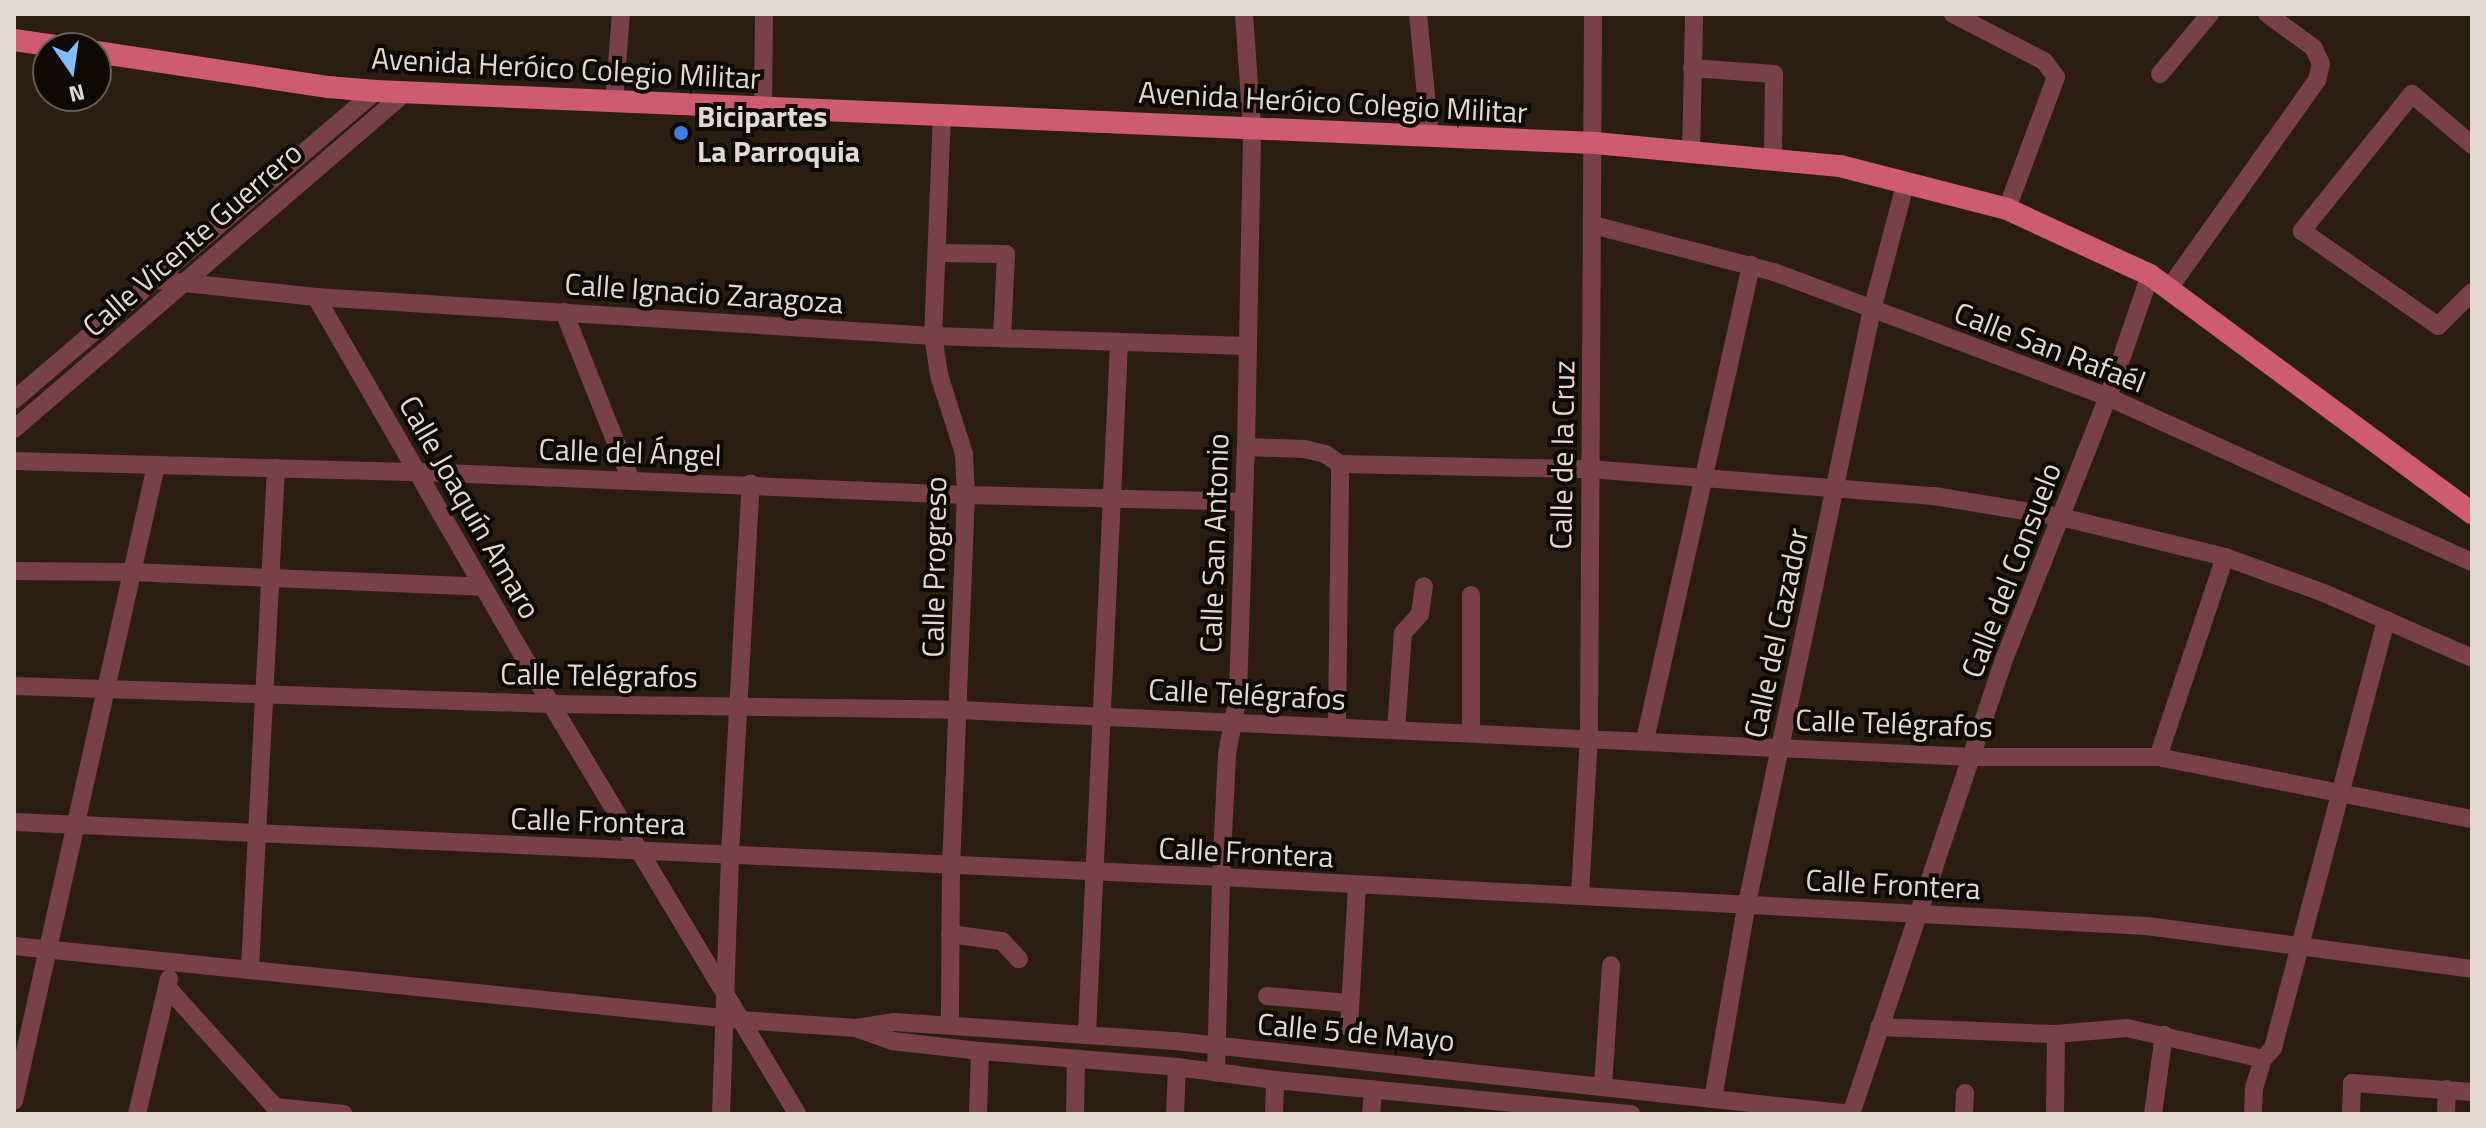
<!DOCTYPE html>
<meta charset="utf-8">
<style>
body{margin:0}
#map{position:relative;width:2486px;height:1128px;overflow:hidden;background:#2c1d11;font-family:"Titillium Web",sans-serif}
div>[style]{position:absolute}
.minor>*{height:18px;margin:-9px;padding:0 9px;transform-origin:9px;border-radius:9px;background:#784148}
.major>*{height:22px;margin:-11px;padding:0 11px;transform-origin:11px;border-radius:11px;background:#cd5d6e}
.dots>*{width:22px;height:22px;translate:-50% -50%;box-sizing:border-box;border:4px solid #0f0905;border-radius:50%}
span{translate:-50% -50%;white-space:nowrap;text-align:center;line-height:1.15;-webkit-text-stroke:8px #0f0905;paint-order:stroke}
.street-label{font-size:30px;color:#e3d9d1}
.poi-label{font-size:30px;color:#e3d9d1;font-weight:700}
.left{translate:0 -50%;text-align:left}
.frame{position:absolute;inset:0;border:16px solid #e3d9d1;pointer-events:none}
.north{position:absolute;left:32px;top:32px;width:80px;height:80px;box-sizing:border-box;background:#0f0905;border:2px solid #645c57;border-radius:50%;rotate:167deg;font-size:22px;font-weight:700;line-height:32px;text-align:center;color:#e3d9d1}
.north::after{content:'';display:block;margin:auto;width:28px;height:36px;background:#82bcfa;clip-path:polygon(50% 0,100% 100%,50% 72%,0 100%)}
</style>
<div id="map">
<div class="minor">
<div style="left:1418px;top:14px;width:123px;rotate:84.4deg"></div>
<div style="left:1953px;top:14px;width:102px;rotate:27.3deg"></div>
<div style="left:2044px;top:61px;width:20px;rotate:53deg"></div>
<div style="left:2056px;top:77px;width:141px;rotate:110.4deg"></div>
<div style="left:1692px;top:68px;width:82px;rotate:4.2deg"></div>
<div style="left:1774px;top:74px;width:85px;rotate:90.7deg"></div>
<div style="left:2160px;top:74px;width:78px;rotate:-50.2deg"></div>
<div style="left:614px;top:102px;width:88px;rotate:-85.5deg"></div>
<div style="left:763px;top:107px;width:93px;rotate:-89.4deg"></div>
<div style="left:942px;top:114px;width:222px;rotate:92.3deg"></div>
<div style="left:933px;top:336px;width:39px;rotate:81deg"></div>
<div style="left:939px;top:375px;width:83px;rotate:72.4deg"></div>
<div style="left:964px;top:454px;width:41px;rotate:87.2deg"></div>
<div style="left:966px;top:495px;width:371px;rotate:92.3deg"></div>
<div style="left:951px;top:866px;width:159px;rotate:90.4deg"></div>
<div style="left:2472px;top:145px;width:79px;rotate:-139.6deg"></div>
<div style="left:2412px;top:94px;width:176px;rotate:128.8deg"></div>
<div style="left:2302px;top:231px;width:166px;rotate:34.9deg"></div>
<div style="left:2438px;top:326px;width:48px;rotate:-45deg"></div>
<div style="left:1691px;top:151px;width:137px;rotate:-88.7deg"></div>
<div style="left:1593px;top:225px;width:187px;rotate:14.6deg"></div>
<div style="left:1774px;top:272px;width:357px;rotate:20.5deg"></div>
<div style="left:2108px;top:397px;width:400px;rotate:24.4deg"></div>
<div style="left:937px;top:253px;width:69px;rotate:0.8deg"></div>
<div style="left:1006px;top:254px;width:84px;rotate:92.7deg"></div>
<div style="left:157px;top:280px;width:160px;rotate:6.1deg"></div>
<div style="left:316px;top:297px;width:618px;rotate:3.62deg"></div>
<div style="left:933px;top:336px;width:315px;rotate:1.8deg"></div>
<div style="left:2170px;top:287px;width:254px;rotate:-54.6deg"></div>
<div style="left:2317px;top:80px;width:16px;rotate:-76deg"></div>
<div style="left:2321px;top:64px;width:17px;rotate:-114deg"></div>
<div style="left:2314px;top:48px;width:58px;rotate:-144.1deg"></div>
<div style="left:316px;top:297px;width:470px;rotate:60deg"></div>
<div style="left:551px;top:704px;width:478px;rotate:59deg"></div>
<div style="left:564px;top:312px;width:181px;rotate:68.3deg"></div>
<div style="left:14px;top:400px;width:476px;rotate:-40.5deg"></div>
<div style="left:14px;top:429px;width:518px;rotate:-40.7deg"></div>
<div style="left:1246px;top:447px;width:58px;rotate:2deg"></div>
<div style="left:1304px;top:449px;width:22px;rotate:13deg"></div>
<div style="left:1325px;top:454px;width:18px;rotate:34deg"></div>
<div style="left:1340px;top:464px;width:249px;rotate:1.2deg"></div>
<div style="left:1589px;top:469px;width:346px;rotate:4.5deg"></div>
<div style="left:1934px;top:496px;width:129px;rotate:9.4deg"></div>
<div style="left:2061px;top:517px;width:169px;rotate:13.7deg"></div>
<div style="left:2225px;top:557px;width:105px;rotate:20deg"></div>
<div style="left:2324px;top:593px;width:162px;rotate:23.7deg"></div>
<div style="left:14px;top:461px;width:405px;rotate:1.6deg"></div>
<div style="left:419px;top:472px;width:547px;rotate:2.41deg"></div>
<div style="left:966px;top:495px;width:278px;rotate:1.4deg"></div>
<div style="left:14px;top:571px;width:116px;rotate:0.5deg"></div>
<div style="left:130px;top:572px;width:353px;rotate:2.4deg"></div>
<div style="left:14px;top:686px;width:537px;rotate:1.92deg"></div>
<div style="left:551px;top:704px;width:408px;rotate:0.8deg"></div>
<div style="left:959px;top:710px;width:1014px;rotate:2.66deg"></div>
<div style="left:1972px;top:757px;width:186px"></div>
<div style="left:2158px;top:757px;width:320px;rotate:11.2deg"></div>
<div style="left:1337px;top:726px;width:262px;rotate:-89.3deg"></div>
<div style="left:1396px;top:730px;width:97px;rotate:-85.9deg"></div>
<div style="left:1403px;top:633px;width:25px;rotate:-48deg"></div>
<div style="left:1420px;top:614px;width:28px;rotate:-82deg"></div>
<div style="left:1471px;top:732px;width:137px;rotate:-90deg"></div>
<div style="left:1645px;top:740px;width:487px;rotate:-77.4deg"></div>
<div style="left:2158px;top:757px;width:211px;rotate:-71.5deg"></div>
<div style="left:14px;top:822px;width:1208px;rotate:2.61deg"></div>
<div style="left:1221px;top:877px;width:927px;rotate:3.03deg"></div>
<div style="left:2147px;top:926px;width:328px;rotate:7.5deg"></div>
<div style="left:1580px;top:896px;width:159px;rotate:-86.8deg"></div>
<div style="left:1589px;top:737px;width:723px;rotate:-89.68deg"></div>
<div style="left:950px;top:934px;width:52px;rotate:7.7deg"></div>
<div style="left:1002px;top:941px;width:25px;rotate:47deg"></div>
<div style="left:14px;top:946px;width:732px;rotate:5.8deg"></div>
<div style="left:742px;top:1020px;width:114px;rotate:4deg"></div>
<div style="left:856px;top:1028px;width:39px;rotate:-9deg"></div>
<div style="left:895px;top:1022px;width:281px;rotate:3.9deg"></div>
<div style="left:1175px;top:1041px;width:680px;rotate:6.16deg"></div>
<div style="left:250px;top:968px;width:501px;rotate:-87.02deg"></div>
<div style="left:167px;top:987px;width:161px;rotate:48deg"></div>
<div style="left:1267px;top:996px;width:82px;rotate:4.9deg"></div>
<div style="left:1879px;top:1027px;width:177px;rotate:2.3deg"></div>
<div style="left:2056px;top:1034px;width:71px;rotate:-4.8deg"></div>
<div style="left:2127px;top:1028px;width:139px;rotate:12.8deg"></div>
<div style="left:1349px;top:1028px;width:142px;rotate:-86.8deg"></div>
<div style="left:858px;top:1029px;width:36px;rotate:19deg"></div>
<div style="left:892px;top:1041px;width:89px;rotate:6.5deg"></div>
<div style="left:980px;top:1051px;width:198px;rotate:4.6deg"></div>
<div style="left:1177px;top:1067px;width:99px;rotate:7.6deg"></div>
<div style="left:1275px;top:1080px;width:358px;rotate:5.5deg"></div>
<div style="left:1087px;top:1033px;width:691px;rotate:-87.34deg"></div>
<div style="left:1216px;top:1073px;width:196px;rotate:-88.5deg"></div>
<div style="left:1221px;top:877px;width:123px;rotate:-87.2deg"></div>
<div style="left:1227px;top:754px;width:59px;rotate:-79.3deg"></div>
<div style="left:1238px;top:696px;width:249px;rotate:-88.2deg"></div>
<div style="left:1246px;top:447px;width:319px;rotate:-88.9deg"></div>
<div style="left:1252px;top:128px;width:114px;rotate:-94deg"></div>
<div style="left:1603px;top:1086px;width:121px;rotate:-86.2deg"></div>
<div style="left:1713px;top:1099px;width:199px;rotate:-80.2deg"></div>
<div style="left:1747px;top:903px;width:328px;rotate:-78deg"></div>
<div style="left:1815px;top:582px;width:278px;rotate:-78.2deg"></div>
<div style="left:1872px;top:310px;width:133px;rotate:-75.2deg"></div>
<div style="left:14px;top:1101px;width:652px;rotate:-77.41deg"></div>
<div style="left:275px;top:1107px;width:69px;rotate:5.8deg"></div>
<div style="left:137px;top:1114px;width:139px;rotate:-76.7deg"></div>
<div style="left:721px;top:1114px;width:260px;rotate:-88deg"></div>
<div style="left:730px;top:854px;width:371px;rotate:-86.8deg"></div>
<div style="left:978px;top:1114px;width:63px;rotate:-88.2deg"></div>
<div style="left:1075px;top:1114px;width:55px;rotate:-89deg"></div>
<div style="left:1175px;top:1114px;width:47px;rotate:-87.6deg"></div>
<div style="left:1274px;top:1114px;width:34px;rotate:-88deg"></div>
<div style="left:1371px;top:1114px;width:25px;rotate:-85deg"></div>
<div style="left:1851px;top:1114px;width:482px;rotate:-71.4deg"></div>
<div style="left:2005px;top:657px;width:280px;rotate:-68.4deg"></div>
<div style="left:2108px;top:397px;width:129px;rotate:-71deg"></div>
<div style="left:1964px;top:1114px;width:21px;rotate:-87deg"></div>
<div style="left:2055px;top:1114px;width:80px;rotate:-89.3deg"></div>
<div style="left:2153px;top:1114px;width:80px;rotate:-82.1deg"></div>
<div style="left:2253px;top:1114px;width:26px;rotate:-88deg"></div>
<div style="left:2254px;top:1088px;width:30px;rotate:-73deg"></div>
<div style="left:2263px;top:1059px;width:15px;rotate:-48deg"></div>
<div style="left:2273px;top:1048px;width:443px;rotate:-75.2deg"></div>
<div style="left:2351px;top:1114px;width:31px;rotate:-88deg"></div>
<div style="left:2352px;top:1083px;width:120px;rotate:4.3deg"></div>
<div style="left:2446px;top:1114px;width:25px;rotate:-88deg"></div>
</div>
<div class="major">
<div style="left:14px;top:40px;width:57px;rotate:8.1deg"></div>
<div style="left:96px;top:52px;width:235px;rotate:8.6deg"></div>
<div style="left:328px;top:87px;width:48px;rotate:4.8deg"></div>
<div style="left:376px;top:91px;width:1220px;rotate:2.44deg"></div>
<div style="left:1595px;top:143px;width:246px;rotate:5.4deg"></div>
<div style="left:1840px;top:166px;width:172px;rotate:14.4deg"></div>
<div style="left:2007px;top:209px;width:157px;rotate:24.8deg"></div>
<div style="left:2150px;top:275px;width:400px;rotate:36.5deg"></div>
</div>
<div class="dots">
<div style="left:681px;top:133px;background:#3f7fe0"></div>
</div>
<div class="street-label">
<span style="left:566px;top:68px;rotate:3deg">Avenida Heróico Colegio Militar</span>
<span style="left:1333px;top:102px;rotate:3deg">Avenida Heróico Colegio Militar</span>
<span style="left:192px;top:239px;rotate:-41deg">Calle Vicente Guerrero</span>
<span style="left:704px;top:293px;rotate:4deg">Calle Ignacio Zaragoza</span>
<span style="left:2050px;top:347px;rotate:21deg">Calle San Rafaél</span>
<span style="left:630px;top:452px;rotate:2deg">Calle del Ángel</span>
<span style="left:1562px;top:455px;rotate:-89deg">Calle de la Cruz</span>
<span style="left:470px;top:507px;rotate:60deg">Calle Joaquín Amaro</span>
<span style="left:1214px;top:543px;rotate:-88deg">Calle San Antonio</span>
<span style="left:934px;top:567px;rotate:-89deg">Calle Progreso</span>
<span style="left:2011px;top:570px;rotate:-69deg">Calle del Consuelo</span>
<span style="left:1776px;top:633px;rotate:-78deg">Calle del Cazador</span>
<span style="left:599px;top:675px;rotate:1deg">Calle Telégrafos</span>
<span style="left:1247px;top:694px;rotate:3deg">Calle Telégrafos</span>
<span style="left:1894px;top:723px;rotate:2deg">Calle Telégrafos</span>
<span style="left:598px;top:821px;rotate:2deg">Calle Frontera</span>
<span style="left:1246px;top:852px;rotate:3deg">Calle Frontera</span>
<span style="left:1893px;top:884px;rotate:3deg">Calle Frontera</span>
<span style="left:1356px;top:1032px;rotate:5deg">Calle 5 de Mayo</span>
</div>
<div class="poi-label">
<span class="left" style="left:697px;top:133px">Bicipartes<br>La Parroquia</span>
</div>
<div class="frame"></div>
<div class="north">N</div>
</div>
